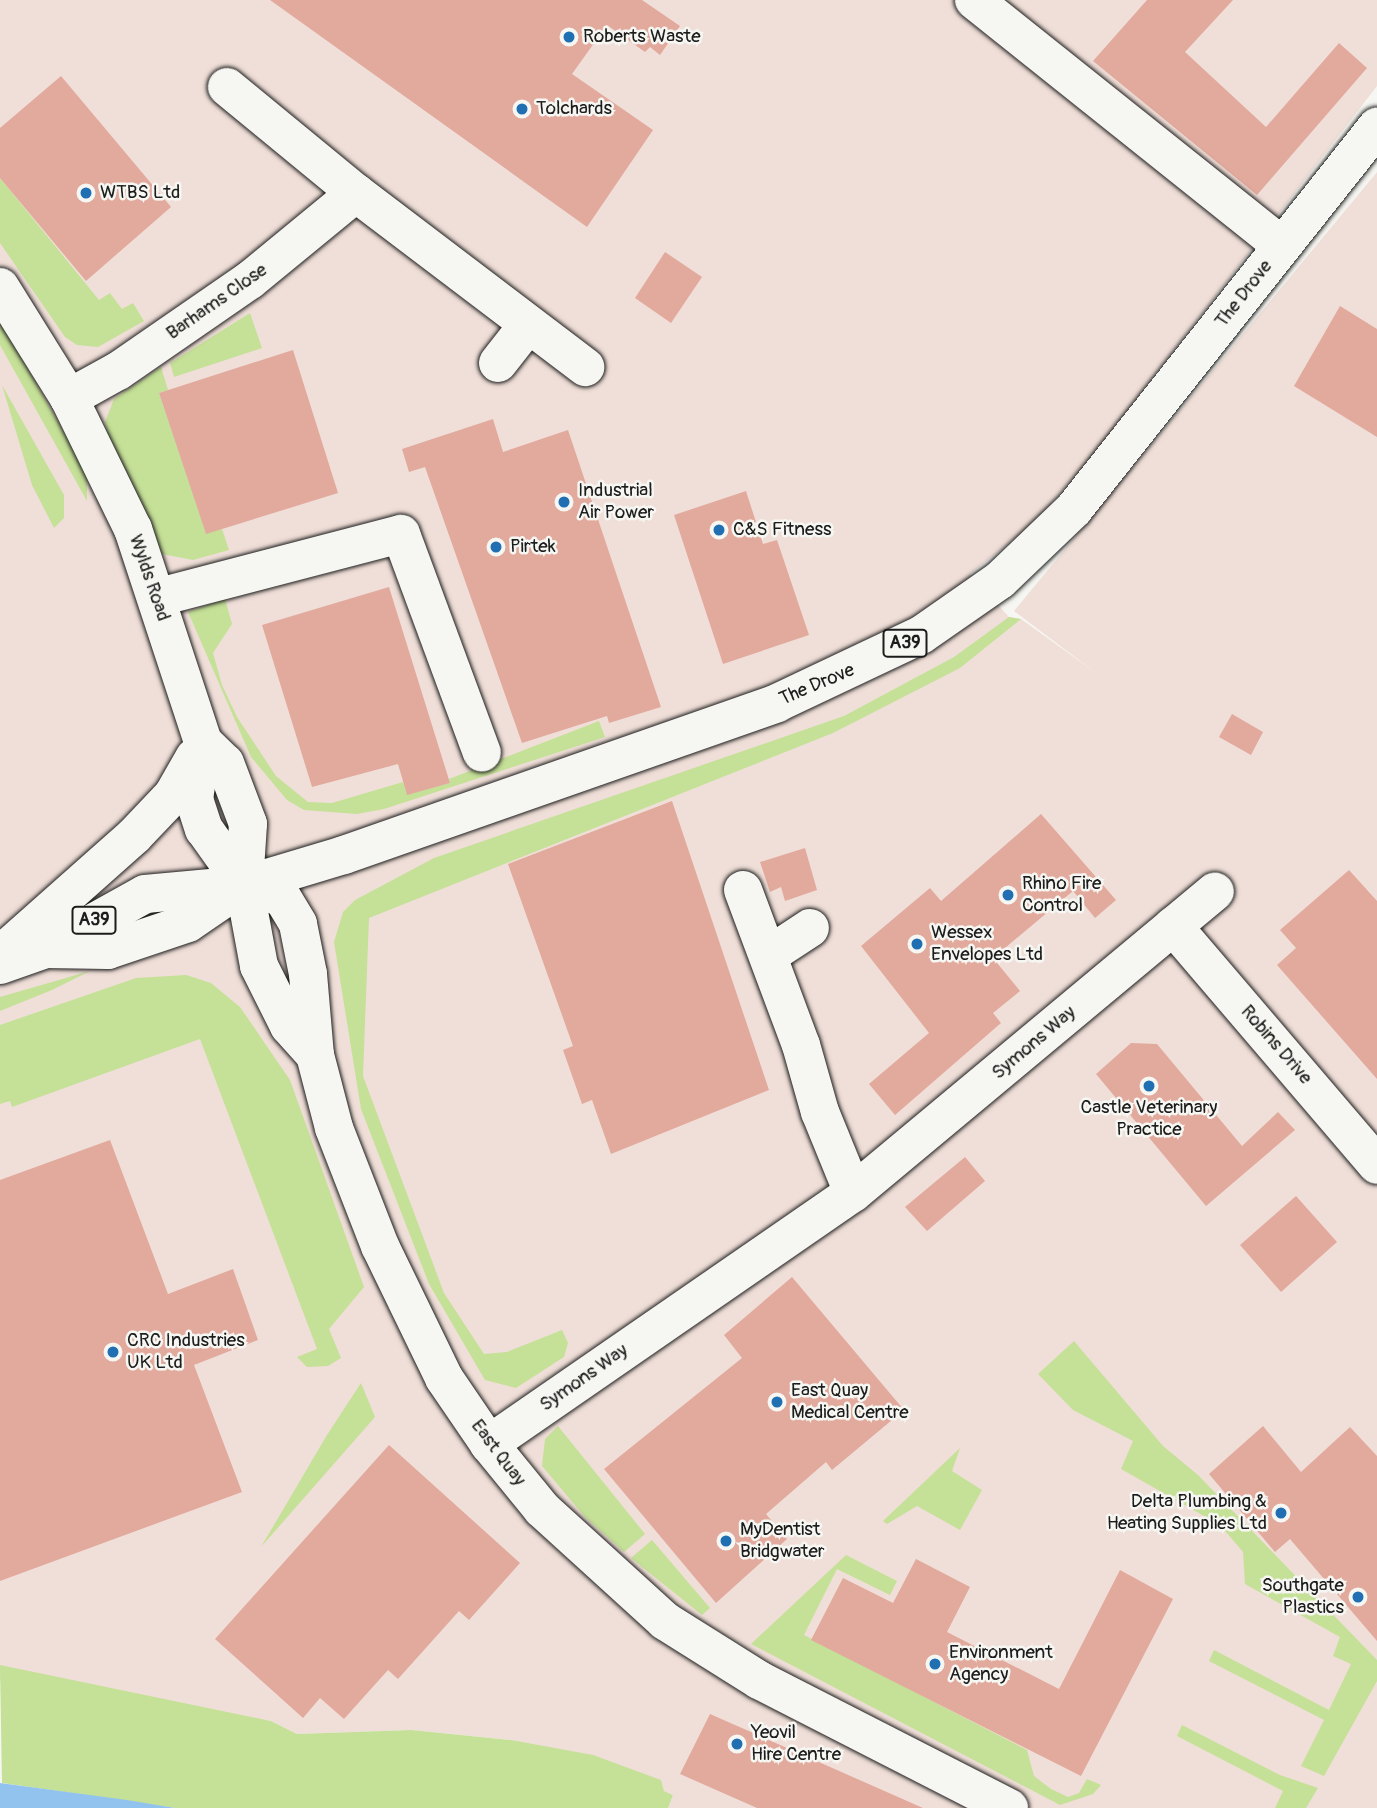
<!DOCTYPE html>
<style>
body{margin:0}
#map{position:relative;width:1377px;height:1808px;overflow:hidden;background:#f6f6f2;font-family:Pangolin,sans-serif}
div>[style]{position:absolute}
.built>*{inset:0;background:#f0dfd8}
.green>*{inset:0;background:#c5e097}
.water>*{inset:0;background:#92c3ee}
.building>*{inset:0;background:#e2a99d}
.roads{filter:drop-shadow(0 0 2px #1c1c1c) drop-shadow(0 0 2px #1c1c1c)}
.minor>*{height:38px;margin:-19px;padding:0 19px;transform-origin:19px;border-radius:19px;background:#f6f6f2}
.major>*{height:38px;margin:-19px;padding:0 19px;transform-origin:19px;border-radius:19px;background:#f6f6f2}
.dots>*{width:19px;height:19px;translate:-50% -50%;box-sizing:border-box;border:4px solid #f6f6f2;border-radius:50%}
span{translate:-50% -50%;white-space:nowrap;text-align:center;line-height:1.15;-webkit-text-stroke:5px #f6f6f2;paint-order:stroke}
.shield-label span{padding:2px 5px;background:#f6f6f2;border:2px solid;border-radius:5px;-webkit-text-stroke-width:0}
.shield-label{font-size:18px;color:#1c1c1c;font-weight:700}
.poi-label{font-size:19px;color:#1c1c1c}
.left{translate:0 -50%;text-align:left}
.right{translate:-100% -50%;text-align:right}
.street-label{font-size:19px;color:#1c1c1c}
</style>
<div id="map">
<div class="built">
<div style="clip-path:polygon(0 0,1377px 0,1377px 86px,1099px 447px,1035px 523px,970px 574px,1009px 617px,1021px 619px,1096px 673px,1014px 611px,1377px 172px,1377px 1808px,668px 1808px,673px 1795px,664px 1791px,660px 1780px,511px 1740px,411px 1730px,297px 1734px,271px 1721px,0 1681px)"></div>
</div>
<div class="green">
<div style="clip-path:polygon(0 178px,99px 300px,110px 293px,122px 309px,133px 303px,144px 321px,98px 347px,77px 345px,65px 337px,0 243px)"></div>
<div style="clip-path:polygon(250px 313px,262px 348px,174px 377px,170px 363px)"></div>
<div style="clip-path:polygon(0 320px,87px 473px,87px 501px,0 345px)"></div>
<div style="clip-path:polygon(161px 367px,168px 390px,159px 393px,206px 533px,222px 529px,229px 550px,193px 560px,162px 554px,108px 435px,105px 422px,114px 399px)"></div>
<div style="clip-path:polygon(2px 385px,64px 495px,64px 518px,54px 528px,32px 485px)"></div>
<div style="clip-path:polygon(225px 599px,232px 624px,213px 653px,222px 685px,237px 717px,276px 776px,308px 802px,332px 803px,403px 782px,407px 794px,450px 783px,449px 779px,599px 721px,605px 737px,384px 809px,357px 814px,304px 810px,287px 800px,251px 757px,188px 612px)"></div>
<div style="clip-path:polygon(1009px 617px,1021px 619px,960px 668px,833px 733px,369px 918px,363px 1076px,444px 1293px,484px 1354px,507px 1352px,562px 1330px,568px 1343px,564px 1357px,516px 1388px,485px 1380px,429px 1284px,361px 1109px,334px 942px,343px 912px,355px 900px,434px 858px,844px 716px,954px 657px)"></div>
<div style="clip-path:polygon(90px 971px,52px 990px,0 1011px,0 997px)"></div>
<div style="clip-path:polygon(186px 975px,211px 983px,240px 1007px,290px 1080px,364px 1287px,329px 1329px,341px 1358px,328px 1366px,307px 1367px,297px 1357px,317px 1349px,200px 1039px,12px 1107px,10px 1101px,0 1104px,0 1025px,136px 978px)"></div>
<div style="clip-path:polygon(1074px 1341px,1163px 1446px,1198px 1475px,1377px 1660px,1377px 1681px,1324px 1776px,1301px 1766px,1324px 1720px,1209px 1661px,1214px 1650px,1329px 1710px,1351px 1664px,1333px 1656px,1340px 1637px,1245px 1584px,1243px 1552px,1220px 1525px,1121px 1469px,1133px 1441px,1073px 1410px,1038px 1374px)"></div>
<div style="clip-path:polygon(361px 1383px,375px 1417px,261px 1547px,327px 1435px)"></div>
<div style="clip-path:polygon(558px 1426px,645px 1534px,624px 1552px,585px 1517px,542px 1466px,545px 1439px)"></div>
<div style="clip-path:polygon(960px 1448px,952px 1471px,982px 1490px,960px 1530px,917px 1506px,887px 1524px,883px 1521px)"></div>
<div style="clip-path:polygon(652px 1540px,710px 1608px,702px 1615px,631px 1558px)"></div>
<div style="clip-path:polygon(846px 1555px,897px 1581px,890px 1595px,837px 1569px,804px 1635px,1027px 1750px,1034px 1776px,1051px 1789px,1068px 1797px,1079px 1793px,1087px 1779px,1101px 1785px,1093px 1794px,1060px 1805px,751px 1644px)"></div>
<div style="clip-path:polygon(0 1665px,271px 1721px,297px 1734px,411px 1730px,511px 1740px,593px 1755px,661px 1780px,664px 1791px,673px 1795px,668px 1808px,175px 1808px,2px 1783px)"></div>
<div style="clip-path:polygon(1182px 1725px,1280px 1775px,1318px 1788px,1306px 1808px,1275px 1808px,1283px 1791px,1177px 1736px)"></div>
</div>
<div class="water">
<div style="clip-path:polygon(0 1783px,127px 1800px,175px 1808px,0 1808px)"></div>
</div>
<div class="building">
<div style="clip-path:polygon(270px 0,642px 0,680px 26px,660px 55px,650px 47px,645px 52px,607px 25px,572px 74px,653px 130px,587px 227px)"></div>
<div style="clip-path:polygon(1147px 0,1233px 0,1185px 52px,1266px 127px,1339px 43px,1367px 68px,1257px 195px,1093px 61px)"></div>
<div style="clip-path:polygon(61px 76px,171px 207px,86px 281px,0 178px,0 128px)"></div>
<div style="clip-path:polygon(665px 252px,702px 277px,671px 323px,635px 298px)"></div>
<div style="clip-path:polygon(1340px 306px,1377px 329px,1377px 437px,1294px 386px)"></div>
<div style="clip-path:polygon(293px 350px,338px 493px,206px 534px,159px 393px)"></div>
<div style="clip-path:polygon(493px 419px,503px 452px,568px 430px,661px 707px,609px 723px,607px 716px,522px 743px,425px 467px,409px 472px,402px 449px)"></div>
<div style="clip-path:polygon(746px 491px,763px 544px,777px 540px,809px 635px,723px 664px,674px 515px)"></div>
<div style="clip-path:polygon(389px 587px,450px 783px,407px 795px,398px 764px,312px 787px,262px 625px)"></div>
<div style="clip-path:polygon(1232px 714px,1263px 732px,1251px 755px,1219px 737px)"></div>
<div style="clip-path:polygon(672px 801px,769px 1090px,611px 1154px,592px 1100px,582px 1104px,563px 1050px,573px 1046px,508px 864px)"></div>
<div style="clip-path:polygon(1041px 814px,1116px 900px,1095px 918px,1073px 891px,993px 958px,1020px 991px,993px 1013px,1001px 1023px,895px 1115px,869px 1084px,929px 1033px,861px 946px,930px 888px,941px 901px)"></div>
<div style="clip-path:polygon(805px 848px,817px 890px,785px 901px,781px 887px,770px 892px,760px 862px)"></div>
<div style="clip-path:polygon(1349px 870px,1377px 901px,1377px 1079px,1277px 965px,1296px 948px,1280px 930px)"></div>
<div style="clip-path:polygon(1131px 1043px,1157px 1044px,1242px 1146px,1278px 1112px,1295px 1130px,1206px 1206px,1096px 1074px)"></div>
<div style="clip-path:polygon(110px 1140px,168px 1294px,233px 1269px,258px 1340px,194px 1365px,242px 1492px,0 1581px,0 1180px)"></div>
<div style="clip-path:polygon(965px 1157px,985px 1181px,927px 1231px,905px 1207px)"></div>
<div style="clip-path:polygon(1296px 1196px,1337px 1242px,1281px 1292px,1240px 1245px)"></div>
<div style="clip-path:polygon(792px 1277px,904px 1410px,832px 1470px,826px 1462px,766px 1514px,787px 1539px,716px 1603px,604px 1469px,742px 1358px,724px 1335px)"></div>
<div style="clip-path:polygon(1263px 1426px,1301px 1472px,1350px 1427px,1377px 1456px,1377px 1641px,1290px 1539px,1275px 1552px,1209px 1474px)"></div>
<div style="clip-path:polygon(389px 1445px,520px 1563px,469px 1620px,459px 1611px,398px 1679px,388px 1670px,344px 1719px,320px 1698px,303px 1718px,215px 1639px)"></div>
<div style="clip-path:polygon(916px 1559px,970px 1587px,947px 1632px,1059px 1689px,1120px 1570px,1173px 1599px,1081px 1776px,811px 1640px,843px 1578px,893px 1603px)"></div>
<div style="clip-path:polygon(710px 1714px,923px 1808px,757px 1808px,680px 1774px)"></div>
</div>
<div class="roads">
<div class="minor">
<div style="left:974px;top:0;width:394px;rotate:38.6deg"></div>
<div style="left:227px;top:87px;width:167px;rotate:39.4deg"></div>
<div style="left:356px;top:193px;width:288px;rotate:37.2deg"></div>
<div style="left:0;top:287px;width:131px;rotate:58.1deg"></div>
<div style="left:69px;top:398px;width:146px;rotate:64deg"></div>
<div style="left:133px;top:529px;width:224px;rotate:71.8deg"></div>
<div style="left:203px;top:742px;width:30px;rotate:44deg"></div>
<div style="left:225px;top:763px;width:65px;rotate:69.3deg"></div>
<div style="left:248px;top:824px;width:61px;rotate:93.8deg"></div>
<div style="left:244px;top:885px;width:82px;rotate:79.5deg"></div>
<div style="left:259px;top:966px;width:67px;rotate:63.4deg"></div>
<div style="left:289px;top:1026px;width:39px;rotate:48deg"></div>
<div style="left:315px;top:1055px;width:75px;rotate:75.4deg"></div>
<div style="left:334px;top:1128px;width:127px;rotate:68.7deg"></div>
<div style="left:380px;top:1246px;width:147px;rotate:64.1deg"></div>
<div style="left:444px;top:1378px;width:80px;rotate:55.7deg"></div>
<div style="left:489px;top:1444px;width:84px;rotate:50.8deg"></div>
<div style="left:542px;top:1509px;width:166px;rotate:42.3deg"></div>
<div style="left:665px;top:1621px;width:111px;rotate:32.1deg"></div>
<div style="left:759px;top:1680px;width:281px;rotate:27.1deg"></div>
<div style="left:498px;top:363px;width:47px;rotate:-51.9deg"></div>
<div style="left:69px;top:398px;width:56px;rotate:-28.9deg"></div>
<div style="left:118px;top:371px;width:160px;rotate:-34.6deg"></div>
<div style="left:250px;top:280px;width:137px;rotate:-39.4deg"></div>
<div style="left:159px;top:597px;width:250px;rotate:-14.6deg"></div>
<div style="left:401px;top:534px;width:233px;rotate:69.7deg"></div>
<div style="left:203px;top:742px;width:58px;rotate:99deg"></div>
<div style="left:194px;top:799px;width:32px;rotate:72deg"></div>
<div style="left:204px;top:829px;width:69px;rotate:54.5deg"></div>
<div style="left:244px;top:885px;width:40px;rotate:18deg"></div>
<div style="left:282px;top:897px;width:31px;rotate:59deg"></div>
<div style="left:298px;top:924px;width:51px;rotate:78.7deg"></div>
<div style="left:308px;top:974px;width:81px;rotate:85.1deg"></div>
<div style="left:743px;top:890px;width:165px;rotate:69.5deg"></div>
<div style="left:801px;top:1045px;width:70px;rotate:74.2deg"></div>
<div style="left:820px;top:1112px;width:87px;rotate:67.8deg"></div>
<div style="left:1173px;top:926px;width:314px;rotate:49.5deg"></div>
<div style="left:0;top:955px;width:179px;rotate:-41.6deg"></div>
<div style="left:134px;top:836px;width:57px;rotate:-46.4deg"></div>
<div style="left:173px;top:795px;width:43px;rotate:-60.4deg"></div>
<div style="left:769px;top:955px;width:49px;rotate:-33.4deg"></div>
<div style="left:489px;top:1444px;width:442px;rotate:-34.6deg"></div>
<div style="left:853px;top:1193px;width:471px;rotate:-39.8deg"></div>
</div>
<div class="major">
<div style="left:46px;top:949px;width:62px;rotate:0.9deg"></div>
<div style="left:108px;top:950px;width:84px;rotate:-18.6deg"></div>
<div style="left:188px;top:923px;width:65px;rotate:-34.4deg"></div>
<div style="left:0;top:965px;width:49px;rotate:-19.2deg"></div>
<div style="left:46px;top:949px;width:113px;rotate:-29.1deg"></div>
<div style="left:145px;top:894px;width:99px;rotate:-5.2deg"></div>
<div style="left:244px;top:885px;width:104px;rotate:-16.7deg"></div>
<div style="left:344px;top:855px;width:459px;rotate:-19.3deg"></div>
<div style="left:777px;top:703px;width:159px;rotate:-25.3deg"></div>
<div style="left:921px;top:635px;width:96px;rotate:-34.8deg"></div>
<div style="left:1000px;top:580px;width:103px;rotate:-43.8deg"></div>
<div style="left:1074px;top:509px;width:488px;rotate:-51.6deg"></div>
</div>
</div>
<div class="dots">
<div style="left:569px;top:37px;background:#1f6fb2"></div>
<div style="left:522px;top:109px;background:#1f6fb2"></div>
<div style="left:86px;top:193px;background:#1f6fb2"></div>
<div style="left:564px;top:502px;background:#1f6fb2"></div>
<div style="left:719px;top:530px;background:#1f6fb2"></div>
<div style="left:496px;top:547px;background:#1f6fb2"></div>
<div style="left:1008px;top:895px;background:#1f6fb2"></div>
<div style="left:917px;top:944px;background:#1f6fb2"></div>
<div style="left:1149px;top:1086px;background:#1f6fb2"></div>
<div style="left:113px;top:1352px;background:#1f6fb2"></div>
<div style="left:777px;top:1402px;background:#1f6fb2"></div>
<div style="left:1281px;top:1513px;background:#1f6fb2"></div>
<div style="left:726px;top:1541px;background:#1f6fb2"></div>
<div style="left:1358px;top:1597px;background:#1f6fb2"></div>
<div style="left:935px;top:1664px;background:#1f6fb2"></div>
<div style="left:737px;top:1744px;background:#1f6fb2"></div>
</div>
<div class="shield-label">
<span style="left:905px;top:643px">A39</span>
<span style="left:94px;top:920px">A39</span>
</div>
<div class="poi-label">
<span class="left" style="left:583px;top:37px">Roberts Waste</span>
<span class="left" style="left:536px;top:109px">Tolchards</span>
<span class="left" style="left:100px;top:193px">WTBS Ltd</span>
<span class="left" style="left:578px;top:502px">Industrial<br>Air Power</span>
<span class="left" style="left:733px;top:530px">C&amp;S Fitness</span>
<span class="left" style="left:510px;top:547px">Pirtek</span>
<span class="left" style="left:1022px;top:895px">Rhino Fire<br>Control</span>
<span class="left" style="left:931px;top:944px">Wessex<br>Envelopes Ltd</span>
<span style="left:1149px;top:1119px">Castle Veterinary<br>Practice</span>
<span class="left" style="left:127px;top:1352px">CRC Industries<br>UK Ltd</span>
<span class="left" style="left:791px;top:1402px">East Quay<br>Medical Centre</span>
<span class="right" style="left:1267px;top:1513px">Delta Plumbing &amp;<br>Heating Supplies Ltd</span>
<span class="left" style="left:740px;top:1541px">MyDentist<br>Bridgwater</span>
<span class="right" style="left:1344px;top:1597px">Southgate<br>Plastics</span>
<span class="left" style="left:949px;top:1664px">Environment<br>Agency</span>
<span class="left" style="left:751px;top:1744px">Yeovil<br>Hire Centre</span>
</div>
<div class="street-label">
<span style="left:1244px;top:294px;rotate:-52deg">The Drove</span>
<span style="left:217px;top:302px;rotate:-35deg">Barhams Close</span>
<span style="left:149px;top:578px;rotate:71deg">Wylds Road</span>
<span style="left:817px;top:685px;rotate:-23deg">The Drove</span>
<span style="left:1034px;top:1043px;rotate:-40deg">Symons Way</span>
<span style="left:1276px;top:1045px;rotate:49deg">Robins Drive</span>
<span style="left:584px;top:1378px;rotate:-35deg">Symons Way</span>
<span style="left:498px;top:1453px;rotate:53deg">East Quay</span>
</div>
</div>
